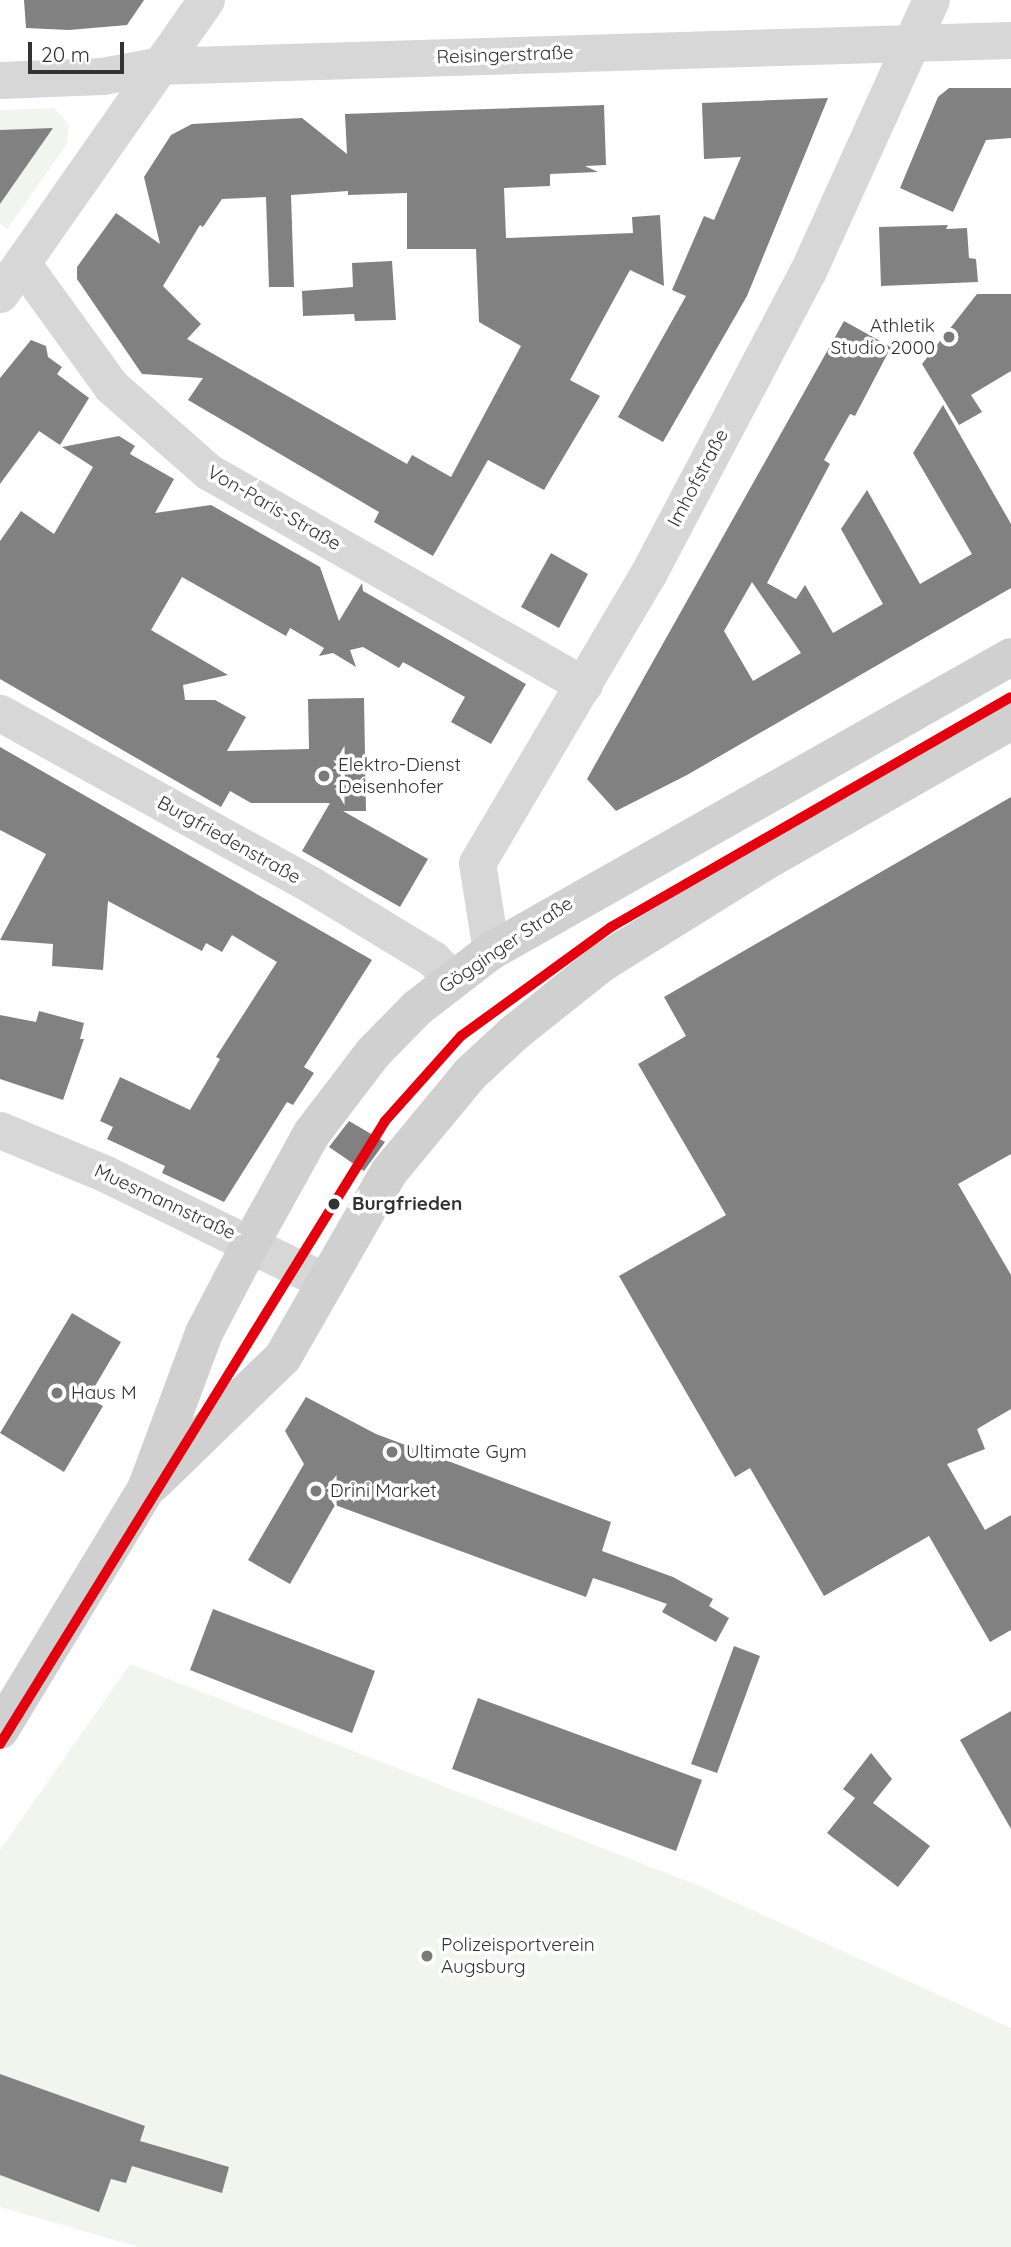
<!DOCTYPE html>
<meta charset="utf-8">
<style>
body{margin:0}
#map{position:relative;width:1011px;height:2247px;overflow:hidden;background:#fff;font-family:Quicksand,sans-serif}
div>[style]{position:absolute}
.green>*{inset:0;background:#f1f5ed}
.building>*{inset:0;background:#818181}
.minor>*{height:37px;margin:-18.5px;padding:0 18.5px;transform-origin:18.5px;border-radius:18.5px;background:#d7d7d7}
.secondary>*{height:38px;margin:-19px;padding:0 19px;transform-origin:19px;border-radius:19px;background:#d0d0d0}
.tram-1>*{height:10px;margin:-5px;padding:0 5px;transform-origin:5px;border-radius:5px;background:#e3000f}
.dots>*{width:19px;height:19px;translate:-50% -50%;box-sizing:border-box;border:4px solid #fff;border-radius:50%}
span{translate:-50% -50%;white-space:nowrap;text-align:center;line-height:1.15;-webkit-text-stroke:7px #fff;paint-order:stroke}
.street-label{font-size:19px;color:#333}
.poi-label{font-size:19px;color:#333}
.right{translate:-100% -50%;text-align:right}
.left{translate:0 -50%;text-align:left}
.stop-label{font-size:19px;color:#333;font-weight:700}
.scale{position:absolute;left:28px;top:42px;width:96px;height:32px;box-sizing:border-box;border:4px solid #333;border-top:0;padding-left:9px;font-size:21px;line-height:24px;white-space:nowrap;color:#333;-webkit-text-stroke:5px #fff;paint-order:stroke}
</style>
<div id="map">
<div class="green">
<div style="clip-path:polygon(54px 108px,69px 125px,67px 144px,7px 229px,0 224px,0 204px,45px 139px,38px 129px,0 130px,0 110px)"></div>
<div style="clip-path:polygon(130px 1664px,697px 1885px,1011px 2028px,1011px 2247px,139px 2247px,0 2207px,0 1850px)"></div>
</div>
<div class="building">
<div style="clip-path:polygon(24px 0,144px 0,127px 25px,69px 30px,26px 28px)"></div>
<div style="clip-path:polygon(949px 88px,1011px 88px,1011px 138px,986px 140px,953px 212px,900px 188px,938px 97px)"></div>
<div style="clip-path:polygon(828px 98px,747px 296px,663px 442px,618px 417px,686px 296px,672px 290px,704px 216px,714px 220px,741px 157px,704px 159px,702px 103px)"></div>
<div style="clip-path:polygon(evenodd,604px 105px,606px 165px,585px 166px,598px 172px,550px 174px,550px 186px,504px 188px,506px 238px,633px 233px,632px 217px,660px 215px,664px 286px,630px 270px,570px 380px,600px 396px,544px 490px,488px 460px,433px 556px,374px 522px,379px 512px,188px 400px,203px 378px,142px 374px,77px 279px,77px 267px,116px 213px,160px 244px,144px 177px,171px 135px,192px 124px,302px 118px,347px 154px,345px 114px,604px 105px,348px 191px,348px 195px,407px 193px,407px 249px,476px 249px,479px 322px,521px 346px,451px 477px,412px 455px,407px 464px,187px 339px,201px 324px,163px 286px,200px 225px,203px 227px,222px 199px,266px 197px,269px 287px,294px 287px,291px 195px,348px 191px)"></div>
<div style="clip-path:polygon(53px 128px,0 204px,0 130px)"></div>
<div style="clip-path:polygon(948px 225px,946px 229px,967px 228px,969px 258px,976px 259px,978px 282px,881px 286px,879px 227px)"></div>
<div style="clip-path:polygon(392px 261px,396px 320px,355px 321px,354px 314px,303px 316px,302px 291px,353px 287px,352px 263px)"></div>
<div style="clip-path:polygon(977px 294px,1011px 294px,1011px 371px,971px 395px,982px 412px,959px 425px,922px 364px)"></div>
<div style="clip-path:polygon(evenodd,844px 321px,891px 347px,855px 416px,850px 414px,824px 460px,830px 464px,767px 583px,796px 599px,805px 585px,833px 633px,883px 604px,841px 529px,867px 490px,920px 584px,972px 554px,913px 453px,943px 405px,1011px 524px,1011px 588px,687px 775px,616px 811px,587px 779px,844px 321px,752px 582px,801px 653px,753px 681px,724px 631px,752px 582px)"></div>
<div style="clip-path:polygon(31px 340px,46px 346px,48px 357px,62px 367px,57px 374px,89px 398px,60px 445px,39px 431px,0 484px,0 378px)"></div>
<div style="clip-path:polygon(119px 436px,135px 446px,130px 454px,174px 479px,155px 513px,211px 505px,320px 567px,339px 621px,362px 583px,363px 591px,526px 684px,491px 744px,451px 722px,465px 697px,403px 662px,399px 668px,363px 647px,350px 650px,356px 667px,333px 653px,319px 656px,324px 648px,290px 628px,286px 636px,182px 577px,151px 630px,228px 675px,183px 685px,185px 700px,215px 700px,246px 717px,227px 751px,309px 749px,308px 699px,364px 698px,366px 811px,343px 811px,428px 859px,400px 907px,302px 851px,330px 803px,251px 803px,230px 791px,221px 807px,0 679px,0 541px,21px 511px,54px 534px,93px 467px,62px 447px)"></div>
<div style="clip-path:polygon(551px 553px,588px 574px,559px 628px,521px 607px)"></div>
<div style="clip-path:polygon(0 747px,372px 960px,304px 1067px,314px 1073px,293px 1105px,287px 1102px,224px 1202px,162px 1173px,165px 1166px,107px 1139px,113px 1127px,100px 1121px,120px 1077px,190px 1110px,220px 1059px,216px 1057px,277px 962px,232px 935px,222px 952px,206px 943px,202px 951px,108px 901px,103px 970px,52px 966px,53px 944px,0 940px,46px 854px,0 830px)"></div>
<div style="clip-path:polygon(1011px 797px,1011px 1154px,958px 1184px,1011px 1275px,1011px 1409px,977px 1429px,985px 1449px,947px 1464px,985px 1530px,1011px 1515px,1011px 1630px,990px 1642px,929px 1536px,824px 1596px,750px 1468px,735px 1477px,619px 1276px,726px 1215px,638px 1064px,686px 1036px,664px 997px)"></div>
<div style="clip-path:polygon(39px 1011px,84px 1023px,80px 1039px,84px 1039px,63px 1100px,0 1079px,0 1015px,36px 1022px)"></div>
<div style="clip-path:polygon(349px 1121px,385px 1142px,364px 1171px,329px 1147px)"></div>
<div style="clip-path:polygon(72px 1313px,121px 1342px,88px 1398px,103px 1406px,64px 1472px,0 1433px)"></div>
<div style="clip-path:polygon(306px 1397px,376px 1434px,611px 1522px,602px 1551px,673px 1577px,713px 1599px,709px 1606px,729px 1618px,716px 1642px,662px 1612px,667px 1604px,623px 1588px,593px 1578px,586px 1597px,335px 1505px,290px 1584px,248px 1560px,304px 1464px,285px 1431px)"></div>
<div style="clip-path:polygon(213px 1609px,375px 1671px,352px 1733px,190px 1670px)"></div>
<div style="clip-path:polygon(734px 1646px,760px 1656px,717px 1773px,691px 1764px)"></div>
<div style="clip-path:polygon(478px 1698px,702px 1780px,676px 1851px,452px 1769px)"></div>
<div style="clip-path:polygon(1011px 1711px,1011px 1829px,960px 1740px)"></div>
<div style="clip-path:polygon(871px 1753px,892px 1779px,873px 1803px,930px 1846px,898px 1887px,827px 1833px,855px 1798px,843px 1789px)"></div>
<div style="clip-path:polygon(0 2074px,145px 2126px,140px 2141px,229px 2167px,222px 2193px,132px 2166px,126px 2183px,111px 2179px,99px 2212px,0 2175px)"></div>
</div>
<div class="minor">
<div style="left:0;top:80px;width:102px;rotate:-2.2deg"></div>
<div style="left:102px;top:76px;width:55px;rotate:-10.5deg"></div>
<div style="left:156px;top:66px;width:855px;rotate:-1.74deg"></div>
<div style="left:22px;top:263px;width:152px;rotate:54.1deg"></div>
<div style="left:111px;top:386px;width:130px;rotate:41.3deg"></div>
<div style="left:209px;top:472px;width:431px;rotate:29.6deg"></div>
<div style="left:0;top:294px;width:359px;rotate:-55deg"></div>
<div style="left:0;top:713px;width:358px;rotate:28.9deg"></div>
<div style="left:313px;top:886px;width:140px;rotate:31.3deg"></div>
<div style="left:433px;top:959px;width:26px;rotate:47deg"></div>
<div style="left:491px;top:951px;width:89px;rotate:-99deg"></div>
<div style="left:477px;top:863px;width:336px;rotate:-59.4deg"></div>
<div style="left:648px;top:574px;width:340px;rotate:-62.2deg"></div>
<div style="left:807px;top:273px;width:300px;rotate:-65.6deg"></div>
<div style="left:0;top:1130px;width:115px;rotate:22.5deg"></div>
<div style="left:106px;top:1174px;width:245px;rotate:26.1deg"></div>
</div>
<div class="secondary">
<div style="left:153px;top:1483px;width:181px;rotate:-44.1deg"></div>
<div style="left:283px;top:1357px;width:213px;rotate:-60.2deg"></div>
<div style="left:389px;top:1172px;width:127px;rotate:-50.4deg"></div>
<div style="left:470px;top:1074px;width:59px;rotate:-42.9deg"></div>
<div style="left:513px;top:1034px;width:114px;rotate:-38.6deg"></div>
<div style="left:602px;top:963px;width:199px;rotate:-31.9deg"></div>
<div style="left:771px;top:858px;width:276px;rotate:-29.7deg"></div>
<div style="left:0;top:1730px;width:282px;rotate:-58.8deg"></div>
<div style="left:146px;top:1489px;width:166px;rotate:-69.6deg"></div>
<div style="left:204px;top:1333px;width:102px;rotate:-62.4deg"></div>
<div style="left:251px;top:1243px;width:126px;rotate:-61deg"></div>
<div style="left:312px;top:1133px;width:101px;rotate:-52.7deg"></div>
<div style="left:373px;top:1053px;width:63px;rotate:-45.6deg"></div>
<div style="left:417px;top:1008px;width:93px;rotate:-37.6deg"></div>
<div style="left:491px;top:951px;width:597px;rotate:-29.48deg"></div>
</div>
<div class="tram-1">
<div style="left:0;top:1744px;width:732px;rotate:-58.28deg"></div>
<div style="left:385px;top:1121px;width:114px;rotate:-48.2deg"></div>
<div style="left:461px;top:1036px;width:185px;rotate:-36deg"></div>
<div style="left:611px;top:927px;width:461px;rotate:-29.9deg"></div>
</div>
<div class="dots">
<div style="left:949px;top:337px;background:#7a7a7a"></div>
<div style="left:324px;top:776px;background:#7a7a7a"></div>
<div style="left:334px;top:1204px;background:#333"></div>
<div style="left:57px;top:1393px;background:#7a7a7a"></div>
<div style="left:392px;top:1452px;background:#7a7a7a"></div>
<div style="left:316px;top:1491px;background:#7a7a7a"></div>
<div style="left:427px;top:1956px;background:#7a7a7a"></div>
</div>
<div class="street-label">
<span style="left:505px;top:55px;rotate:-2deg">Reisingerstraße</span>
<span style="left:698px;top:478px;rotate:-62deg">Imhofstraße</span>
<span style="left:274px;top:508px;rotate:30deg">Von-Paris-Straße</span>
<span style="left:229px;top:840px;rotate:29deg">Burgfriedenstraße</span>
<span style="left:506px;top:945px;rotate:-34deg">Gögginger Straße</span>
<span style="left:165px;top:1202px;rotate:25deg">Muesmannstraße</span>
</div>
<div class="poi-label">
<span class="right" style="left:935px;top:337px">Athletik<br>Studio 2000</span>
<span class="left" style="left:338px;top:776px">Elektro-Dienst<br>Deisenhofer</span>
<span class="left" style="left:71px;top:1393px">Haus M</span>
<span class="left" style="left:406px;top:1452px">Ultimate Gym</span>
<span class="left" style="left:330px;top:1491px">Drini Market</span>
<span class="left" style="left:441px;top:1956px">Polizeisportverein<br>Augsburg</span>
</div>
<div class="stop-label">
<span class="left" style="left:352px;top:1204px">Burgfrieden</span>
</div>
<div class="scale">20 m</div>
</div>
